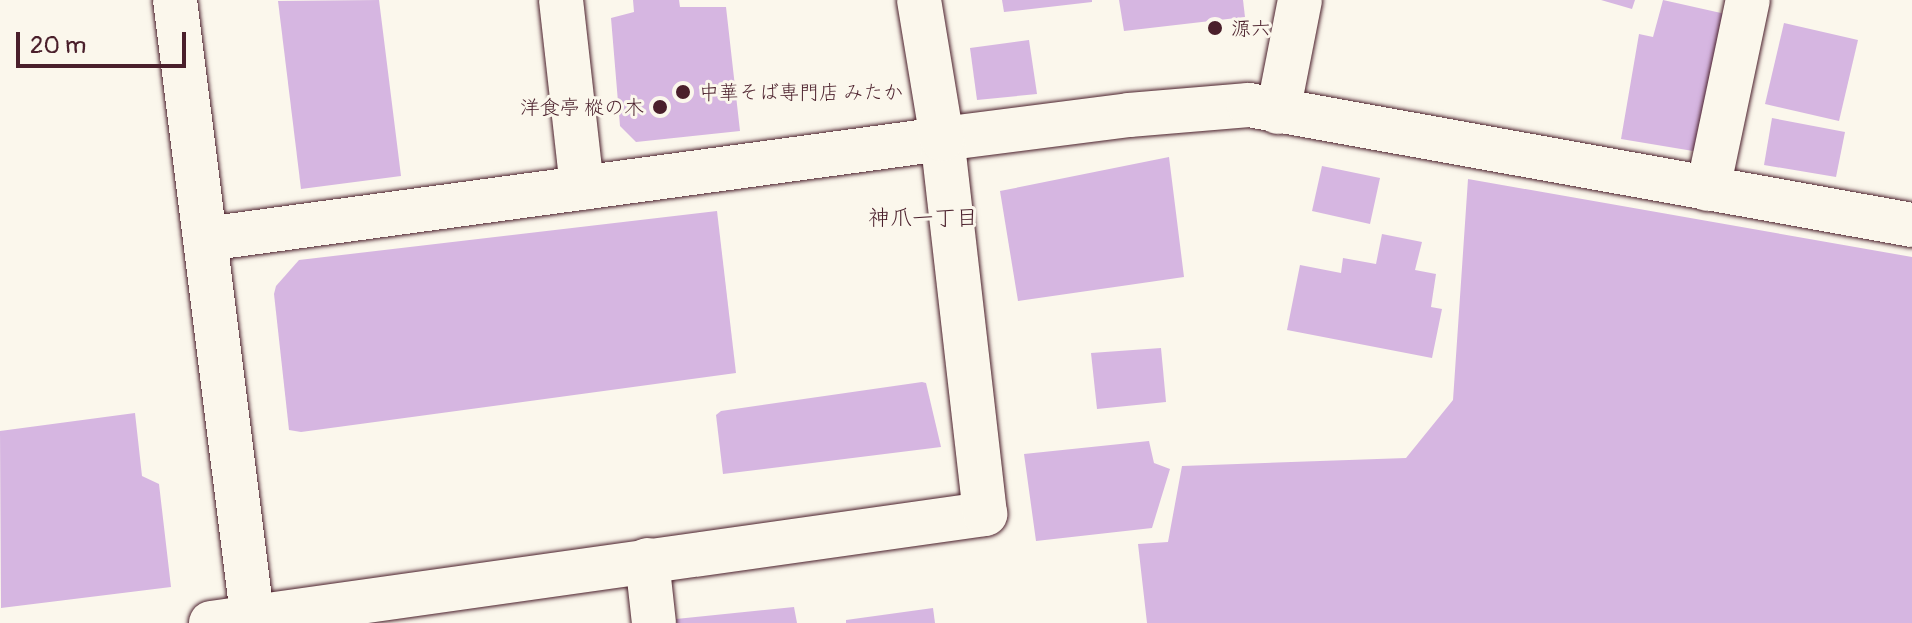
<!DOCTYPE html>
<meta charset="utf-8">
<style>
body{margin:0}
#map{position:relative;width:1912px;height:623px;overflow:hidden;background:#fbf7ec;font-family:Pangolin,"Klee One",sans-serif}
div>[style]{position:absolute}
.building>*{inset:0;background:#d6b6e1}
.roads{filter:drop-shadow(0 0 2px #4a1f2b) drop-shadow(0 0 2px #4a1f2b)}
.street>*{height:44px;margin:-22px;padding:0 22px;transform-origin:22px;border-radius:22px;background:#fbf7ec}
.secondary>*{height:44px;margin:-22px;padding:0 22px;transform-origin:22px;border-radius:22px;background:#fbf7ec}
.dots>*{width:22px;height:22px;translate:-50% -50%;box-sizing:border-box;border:4px solid #fbf7ec;border-radius:50%}
span{translate:-50% -50%;white-space:nowrap;text-align:center;line-height:1.15;-webkit-text-stroke:6px #fbf7ec;paint-order:stroke}
.poi-label{font-size:20px;color:#4a1f2b}
.left{translate:0 -50%;text-align:left}
.right{translate:-100% -50%;text-align:right}
.neighbourhood-label{font-size:22px;color:#4a1f2b}
.scale{position:absolute;left:16px;top:32px;width:170px;height:36px;box-sizing:border-box;border:4px solid #4a1f2b;border-top:0;padding-left:10px;font-size:24px;line-height:28px;white-space:nowrap;color:#4a1f2b;-webkit-text-stroke:6px #fbf7ec;paint-order:stroke}
</style>
<div id="map">
<div class="building">
<div style="clip-path:polygon(379px 0,401px 176px,301px 189px,278px 1px)"></div>
<div style="clip-path:polygon(633px 0,679px 0,680px 7px,726px 7px,740px 131px,636px 142px,620px 126px,611px 18px,634px 12px)"></div>
<div style="clip-path:polygon(1002px 0,1092px 0,1092px 2px,1004px 12px)"></div>
<div style="clip-path:polygon(1119px 0,1243px 0,1245px 17px,1124px 31px)"></div>
<div style="clip-path:polygon(1601px 0,1635px 0,1632px 9px)"></div>
<div style="clip-path:polygon(1663px 0,1730px 15px,1699px 152px,1621px 139px,1639px 34px,1653px 37px)"></div>
<div style="clip-path:polygon(1784px 23px,1858px 40px,1839px 121px,1765px 104px)"></div>
<div style="clip-path:polygon(1029px 40px,1037px 94px,977px 100px,970px 48px)"></div>
<div style="clip-path:polygon(1772px 118px,1845px 132px,1836px 177px,1764px 165px)"></div>
<div style="clip-path:polygon(1169px 157px,1184px 277px,1018px 301px,1000px 191px)"></div>
<div style="clip-path:polygon(1322px 166px,1380px 178px,1370px 224px,1312px 211px)"></div>
<div style="clip-path:polygon(1468px 179px,1912px 257px,1912px 623px,1147px 623px,1138px 544px,1168px 542px,1182px 466px,1406px 458px,1453px 400px)"></div>
<div style="clip-path:polygon(717px 211px,736px 373px,301px 432px,289px 430px,274px 294px,276px 286px,299px 260px)"></div>
<div style="clip-path:polygon(1382px 234px,1422px 242px,1415px 270px,1436px 274px,1431px 307px,1442px 309px,1432px 358px,1287px 330px,1300px 265px,1341px 273px,1343px 258px,1376px 264px)"></div>
<div style="clip-path:polygon(1161px 348px,1166px 402px,1097px 409px,1091px 353px)"></div>
<div style="clip-path:polygon(922px 382px,926px 383px,941px 447px,723px 474px,716px 415px,721px 411px)"></div>
<div style="clip-path:polygon(135px 413px,142px 476px,159px 484px,171px 587px,1px 608px,0 431px)"></div>
<div style="clip-path:polygon(1149px 441px,1154px 463px,1170px 469px,1152px 528px,1036px 541px,1024px 454px)"></div>
<div style="clip-path:polygon(794px 607px,797px 623px,677px 623px,676px 619px)"></div>
<div style="clip-path:polygon(933px 608px,935px 623px,846px 623px,846px 620px)"></div>
</div>
<div class="roads">
<div class="street">
<div style="left:561px;top:0;width:189px;rotate:83.6deg"></div>
<div style="left:1278px;top:112px;width:114px;rotate:-78.9deg"></div>
<div style="left:1708px;top:189px;width:193px;rotate:-78.1deg"></div>
<div style="left:206px;top:239px;width:743px;rotate:-7.74deg"></div>
<div style="left:942px;top:139px;width:189px;rotate:-7.3deg"></div>
<div style="left:1129px;top:115px;width:120px;rotate:-4.8deg"></div>
<div style="left:1249px;top:105px;width:674px;rotate:10.26deg"></div>
<div style="left:647px;top:560px;width:63px;rotate:83.7deg"></div>
<div style="left:211px;top:623px;width:782px;rotate:-8.02deg"></div>
<div style="left:985px;top:514px;width:377px;rotate:-96.5deg"></div>
<div style="left:942px;top:139px;width:141px;rotate:-99.4deg"></div>
</div>
<div class="secondary">
<div style="left:175px;top:0;width:628px;rotate:82.86deg"></div>
</div>
</div>
<div class="dots">
<div style="left:1215px;top:28px;background:#4a1f2b"></div>
<div style="left:683px;top:92px;background:#4a1f2b"></div>
<div style="left:660px;top:107px;background:#4a1f2b"></div>
</div>
<div class="poi-label">
<span class="left" style="left:1231px;top:28px">源六</span>
<span class="left" style="left:699px;top:92px">中華そば専門店 みたか</span>
<span class="right" style="left:644px;top:107px">洋食亭 樅の木</span>
</div>
<div class="neighbourhood-label">
<span style="left:923px;top:219px">神爪一丁目</span>
</div>
<div class="scale">20 m</div>
</div>
